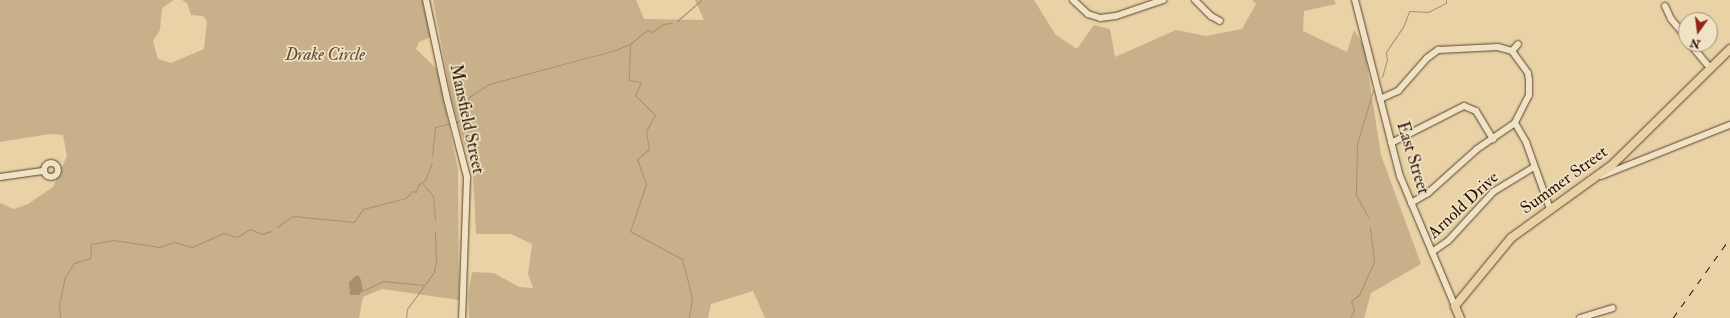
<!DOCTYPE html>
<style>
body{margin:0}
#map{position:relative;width:1730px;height:318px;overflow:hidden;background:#e8d2a6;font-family:"IM FELL Double Pica",serif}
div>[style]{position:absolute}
.green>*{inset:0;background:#c8b18a}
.water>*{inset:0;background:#a8906f}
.stream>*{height:1px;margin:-0.5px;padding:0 0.5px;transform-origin:0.5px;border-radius:0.5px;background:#a8906f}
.roads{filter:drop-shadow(0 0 1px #5a412c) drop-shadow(0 0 1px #5a412c)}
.minor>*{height:6px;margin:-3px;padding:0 3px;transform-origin:3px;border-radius:3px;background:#f0e2c5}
.minor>.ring{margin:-3px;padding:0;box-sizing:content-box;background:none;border:6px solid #f0e2c5;border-radius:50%}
.major>*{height:8px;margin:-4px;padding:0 4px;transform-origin:4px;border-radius:4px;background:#e8d2a6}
.rail>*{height:1px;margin-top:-0.5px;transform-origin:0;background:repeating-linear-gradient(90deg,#2b1104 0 7px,transparent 0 14px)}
span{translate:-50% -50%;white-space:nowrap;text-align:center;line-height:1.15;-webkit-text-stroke:3.5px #f0e2c5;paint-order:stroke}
.park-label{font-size:17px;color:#624933;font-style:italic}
.street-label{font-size:17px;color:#2b1104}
.north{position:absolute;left:1678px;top:12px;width:40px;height:40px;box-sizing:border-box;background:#f0e2c5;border:1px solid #a18e78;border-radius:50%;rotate:194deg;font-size:11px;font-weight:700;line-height:16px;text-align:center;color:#2b1104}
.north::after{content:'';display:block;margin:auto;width:14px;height:18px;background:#8f2418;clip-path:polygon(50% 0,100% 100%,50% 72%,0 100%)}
</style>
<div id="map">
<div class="green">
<div style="clip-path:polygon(0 0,180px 0,174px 0,162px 8px,160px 30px,153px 41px,158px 59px,171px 63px,204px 49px,207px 21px,203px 16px,191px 15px,187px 3px,182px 0,422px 0,431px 37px,419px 42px,416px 49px,437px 69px,458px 169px,459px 300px,382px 289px,363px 297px,359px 318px,0 318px,0 203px,14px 209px,28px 204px,53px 187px,67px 156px,63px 135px,50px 134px,0 142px)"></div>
<div style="clip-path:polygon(433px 0,636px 0,644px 19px,704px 20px,695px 0,1034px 0,1055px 34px,1077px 49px,1094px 25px,1110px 29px,1115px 57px,1176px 30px,1206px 36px,1242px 29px,1256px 4px,1252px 0,1334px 0,1336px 4px,1304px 11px,1303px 31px,1347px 52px,1354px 30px,1364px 46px,1381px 155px,1421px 264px,1371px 293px,1364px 318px,765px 318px,753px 291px,711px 304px,708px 318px,469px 318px,468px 294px,472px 272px,494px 273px,519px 287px,533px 288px,528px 274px,532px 244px,511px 234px,476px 234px,473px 174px,452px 102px)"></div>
</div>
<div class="water">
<div style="clip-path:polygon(357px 275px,360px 277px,363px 290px,359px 295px,350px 295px,349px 282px)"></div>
</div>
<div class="stream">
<div style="left:677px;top:21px;width:32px;rotate:-41deg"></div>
<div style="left:630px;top:44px;width:36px;rotate:92deg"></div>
<div style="left:629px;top:80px;width:12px;rotate:9deg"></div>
<div style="left:641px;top:82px;width:14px;rotate:115deg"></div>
<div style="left:635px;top:95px;width:28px;rotate:45deg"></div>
<div style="left:655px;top:115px;width:18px;rotate:119deg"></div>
<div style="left:646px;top:131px;width:18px;rotate:81deg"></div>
<div style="left:649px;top:149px;width:16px;rotate:140deg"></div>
<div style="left:637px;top:159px;width:27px;rotate:70deg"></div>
<div style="left:646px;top:184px;width:50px;rotate:108.8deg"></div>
<div style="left:630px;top:231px;width:59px;rotate:28.3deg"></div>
<div style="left:682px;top:259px;width:40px;rotate:75.6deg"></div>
<div style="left:692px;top:298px;width:20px;rotate:99deg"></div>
<div style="left:1382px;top:77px;width:18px;rotate:-74deg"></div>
<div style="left:1387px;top:60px;width:8px;rotate:-97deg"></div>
<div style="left:1386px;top:52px;width:30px;rotate:-56deg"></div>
<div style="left:1403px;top:27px;width:17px;rotate:-69deg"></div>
<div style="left:1409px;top:11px;width:19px;rotate:3deg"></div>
<div style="left:1428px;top:12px;width:20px;rotate:-27deg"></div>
<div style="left:1446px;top:3px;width:3px;rotate:-90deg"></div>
<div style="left:456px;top:122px;width:3px;rotate:-18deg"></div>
<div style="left:459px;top:121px;width:26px;rotate:-67deg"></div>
<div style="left:469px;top:97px;width:24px;rotate:-33deg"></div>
<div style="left:489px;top:84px;width:127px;rotate:-15deg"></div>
<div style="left:612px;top:51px;width:19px;rotate:-21deg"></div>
<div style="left:630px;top:44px;width:22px;rotate:-39deg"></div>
<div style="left:647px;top:30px;width:5px;rotate:22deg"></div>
<div style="left:652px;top:32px;width:14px;rotate:-36deg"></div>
<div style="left:663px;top:24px;width:9px;rotate:-6deg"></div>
<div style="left:432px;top:156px;width:29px;rotate:-84deg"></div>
<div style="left:435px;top:127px;width:16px;rotate:-14deg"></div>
<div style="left:423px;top:184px;width:16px;rotate:50deg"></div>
<div style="left:433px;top:196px;width:24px;rotate:85deg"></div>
<div style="left:1368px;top:217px;width:26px;rotate:-118deg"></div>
<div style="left:1356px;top:194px;width:50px;rotate:-88.9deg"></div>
<div style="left:1357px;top:144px;width:56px;rotate:-73.5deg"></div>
<div style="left:277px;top:227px;width:19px;rotate:-35deg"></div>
<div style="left:293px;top:216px;width:61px;rotate:5.6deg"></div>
<div style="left:354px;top:222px;width:16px;rotate:-55deg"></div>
<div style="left:363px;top:209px;width:44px;rotate:-14.3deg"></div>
<div style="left:406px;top:198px;width:9px;rotate:-49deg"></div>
<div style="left:412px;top:191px;width:4px;rotate:14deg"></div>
<div style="left:416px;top:192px;width:7px;rotate:-74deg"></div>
<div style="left:418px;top:185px;width:9px;rotate:-36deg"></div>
<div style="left:425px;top:180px;width:18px;rotate:-68deg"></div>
<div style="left:362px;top:291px;width:23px;rotate:-25deg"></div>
<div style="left:383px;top:281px;width:41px;rotate:5.6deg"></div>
<div style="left:60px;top:318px;width:13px;rotate:-94deg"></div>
<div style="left:59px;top:305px;width:29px;rotate:-78deg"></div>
<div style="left:65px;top:277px;width:17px;rotate:-57deg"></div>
<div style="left:74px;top:263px;width:17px;rotate:-17deg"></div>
<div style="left:90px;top:258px;width:14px;rotate:-86deg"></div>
<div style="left:91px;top:244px;width:22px;rotate:-10deg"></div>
<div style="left:113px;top:240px;width:47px;rotate:8.7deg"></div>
<div style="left:159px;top:247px;width:16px;rotate:-18deg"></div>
<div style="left:174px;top:242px;width:19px;rotate:16deg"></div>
<div style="left:192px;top:247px;width:34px;rotate:-24deg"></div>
<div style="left:223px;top:233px;width:15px;rotate:16deg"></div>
<div style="left:237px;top:237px;width:15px;rotate:-32deg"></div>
<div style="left:250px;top:229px;width:13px;rotate:23deg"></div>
<div style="left:262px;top:234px;width:10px;rotate:-17deg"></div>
<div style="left:406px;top:318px;width:9px;rotate:-84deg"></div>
<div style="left:407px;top:309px;width:46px;rotate:-53.9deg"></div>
<div style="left:434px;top:272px;width:11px;rotate:-80deg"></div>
<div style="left:436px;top:261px;width:30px;rotate:-92deg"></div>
<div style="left:1350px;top:318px;width:9px;rotate:-63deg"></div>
<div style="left:1354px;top:310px;width:9px;rotate:-108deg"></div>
<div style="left:1351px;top:301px;width:10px;rotate:-37deg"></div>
<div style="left:1359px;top:295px;width:37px;rotate:-66deg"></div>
<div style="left:1374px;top:261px;width:35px;rotate:-97deg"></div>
</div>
<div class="roads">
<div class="minor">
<div style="left:426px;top:0;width:101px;rotate:78deg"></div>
<div style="left:447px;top:99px;width:81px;rotate:75.6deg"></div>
<div style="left:467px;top:177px;width:141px;rotate:92deg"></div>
<div style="left:1073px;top:0;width:21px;rotate:43deg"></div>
<div style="left:1088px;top:14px;width:13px;rotate:18deg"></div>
<div style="left:1100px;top:18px;width:16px;rotate:-7deg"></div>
<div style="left:1116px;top:16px;width:50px;rotate:-18.8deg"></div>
<div style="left:1195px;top:0;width:23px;rotate:45deg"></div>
<div style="left:1211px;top:16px;width:10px;rotate:29deg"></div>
<div style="left:1355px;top:0;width:182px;rotate:75.7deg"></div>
<div style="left:1400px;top:176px;width:141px;rotate:67.1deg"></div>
<div style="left:1665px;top:6px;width:14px;rotate:65deg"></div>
<div style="left:1671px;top:19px;width:23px;rotate:50deg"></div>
<div style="left:1690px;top:44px;width:31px;rotate:50deg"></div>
<div style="left:1512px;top:51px;width:27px;rotate:54deg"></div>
<div style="left:1528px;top:73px;width:7px;rotate:82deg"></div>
<div style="left:1529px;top:80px;width:15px;rotate:90deg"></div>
<div style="left:1529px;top:95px;width:31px;rotate:117deg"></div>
<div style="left:1515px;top:123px;width:22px;rotate:60deg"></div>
<div style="left:1526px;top:142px;width:71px;rotate:70.3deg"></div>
<div style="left:1380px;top:99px;width:20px;rotate:-24deg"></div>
<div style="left:1398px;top:91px;width:44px;rotate:-48.7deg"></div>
<div style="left:1427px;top:58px;width:14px;rotate:-36deg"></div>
<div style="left:1438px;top:50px;width:60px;rotate:-2.9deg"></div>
<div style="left:1498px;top:47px;width:15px;rotate:16deg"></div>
<div style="left:1512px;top:51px;width:9px;rotate:-49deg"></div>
<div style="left:1391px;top:143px;width:82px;rotate:-26.9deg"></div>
<div style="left:1464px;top:106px;width:13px;rotate:23deg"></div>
<div style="left:1476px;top:111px;width:33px;rotate:59deg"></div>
<div class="ring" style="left:44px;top:163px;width:8px;height:8px"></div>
<div style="left:1601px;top:176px;width:139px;rotate:-21.6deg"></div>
<div style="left:0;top:177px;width:43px;rotate:-7.9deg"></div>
<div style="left:1411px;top:203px;width:20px;rotate:-30deg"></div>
<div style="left:1428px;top:193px;width:66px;rotate:-41.9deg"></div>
<div style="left:1477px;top:149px;width:46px;rotate:-34.4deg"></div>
<div style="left:1432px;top:252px;width:19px;rotate:-35deg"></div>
<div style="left:1448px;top:241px;width:67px;rotate:-47.4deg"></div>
<div style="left:1493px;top:192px;width:48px;rotate:-31.4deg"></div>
<div style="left:1580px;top:318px;width:34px;rotate:-17deg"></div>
</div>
<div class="major">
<div style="left:1460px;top:318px;width:13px;rotate:-113deg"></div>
<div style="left:1455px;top:306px;width:88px;rotate:-50.5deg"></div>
<div style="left:1511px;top:238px;width:123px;rotate:-35.8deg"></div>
<div style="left:1611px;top:166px;width:167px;rotate:-44.5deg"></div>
</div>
</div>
<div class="rail">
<div style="left:1673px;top:318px;width:98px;rotate:-54.5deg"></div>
</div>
<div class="park-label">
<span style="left:325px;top:55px">Drake Circle</span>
</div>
<div class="street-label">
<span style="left:467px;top:119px;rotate:78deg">Mansfield Street</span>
<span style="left:1413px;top:158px;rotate:73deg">East Street</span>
<span style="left:1564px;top:180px;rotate:-36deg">Summer Street</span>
<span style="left:1463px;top:205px;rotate:-43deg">Arnold Drive</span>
</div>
<div class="north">N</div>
</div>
